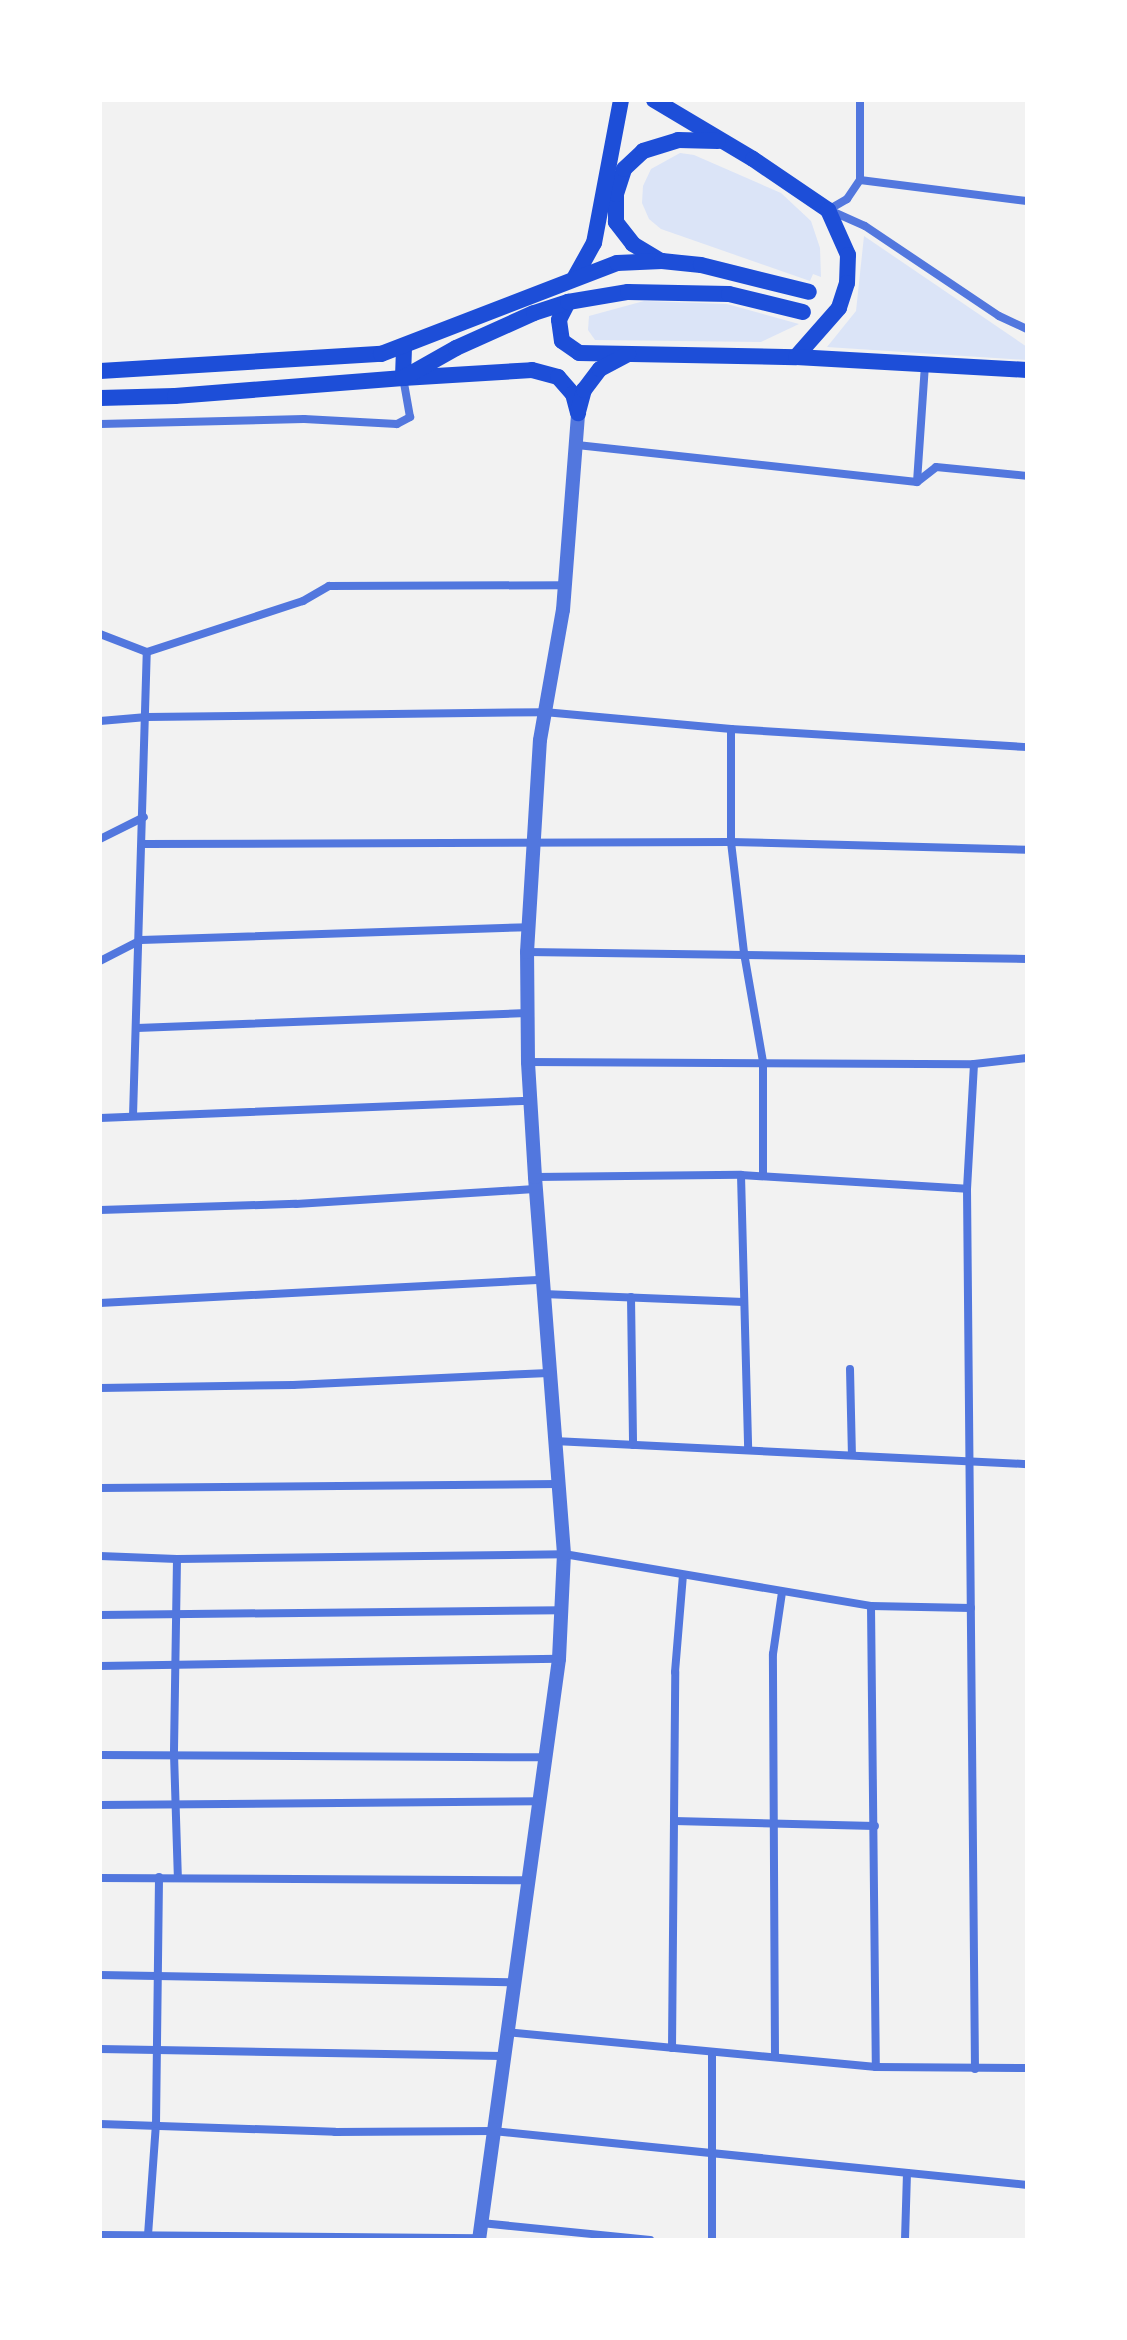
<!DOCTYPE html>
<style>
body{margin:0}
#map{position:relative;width:1127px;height:2340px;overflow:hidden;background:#f2f2f2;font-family:"Source Serif 4",serif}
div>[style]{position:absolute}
.green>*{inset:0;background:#dbe4f7}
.minor>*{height:8px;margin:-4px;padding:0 4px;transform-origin:4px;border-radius:4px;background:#5277de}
.tertiary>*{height:14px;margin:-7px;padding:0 7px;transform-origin:7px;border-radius:7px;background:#5277de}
.secondary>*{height:16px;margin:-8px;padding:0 8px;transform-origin:8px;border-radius:8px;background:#1d4ed8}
span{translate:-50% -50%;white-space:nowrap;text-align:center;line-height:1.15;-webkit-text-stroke:8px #fff;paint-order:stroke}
.frame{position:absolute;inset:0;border:102px solid #fff;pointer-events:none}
</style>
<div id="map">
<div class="green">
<div style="clip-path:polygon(680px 153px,694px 155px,781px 193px,811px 221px,820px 248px,821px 277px,813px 274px,810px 281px,661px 229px,649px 219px,642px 203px,643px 186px,651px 169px)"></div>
<div style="clip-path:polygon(864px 236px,1027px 347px,1027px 360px,827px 347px,856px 311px)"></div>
<div style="clip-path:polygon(644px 301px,727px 304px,799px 324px,761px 342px,595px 340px,588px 330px,589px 316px)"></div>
</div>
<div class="minor">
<div style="left:860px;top:180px;width:168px;rotate:7.2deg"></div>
<div style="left:860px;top:180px;width:80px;rotate:-90deg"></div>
<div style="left:828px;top:210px;width:22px;rotate:-30deg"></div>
<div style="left:847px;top:199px;width:23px;rotate:-56deg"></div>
<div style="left:829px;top:210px;width:39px;rotate:24deg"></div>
<div style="left:865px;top:226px;width:161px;rotate:33.9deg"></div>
<div style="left:999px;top:316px;width:31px;rotate:25deg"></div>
<div style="left:100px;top:424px;width:204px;rotate:-1.4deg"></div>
<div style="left:304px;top:419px;width:93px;rotate:3.1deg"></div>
<div style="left:397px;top:424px;width:15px;rotate:-28deg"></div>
<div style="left:410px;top:417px;width:40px;rotate:-100deg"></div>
<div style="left:577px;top:445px;width:342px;rotate:6.2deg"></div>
<div style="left:917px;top:482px;width:24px;rotate:-38deg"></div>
<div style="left:936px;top:467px;width:91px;rotate:5.6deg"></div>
<div style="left:917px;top:482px;width:117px;rotate:-86.1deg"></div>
<div style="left:100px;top:634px;width:50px;rotate:21deg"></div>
<div style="left:147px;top:652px;width:164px;rotate:-18.1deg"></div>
<div style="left:303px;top:601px;width:30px;rotate:-30deg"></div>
<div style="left:329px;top:586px;width:235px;rotate:-0.2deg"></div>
<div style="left:100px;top:721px;width:47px;rotate:-4.9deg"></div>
<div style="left:147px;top:717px;width:397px;rotate:-0.7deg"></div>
<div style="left:544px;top:712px;width:188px;rotate:5.2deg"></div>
<div style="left:731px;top:729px;width:297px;rotate:3.5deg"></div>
<div style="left:731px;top:729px;width:113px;rotate:90deg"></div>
<div style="left:731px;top:842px;width:112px;rotate:83.3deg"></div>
<div style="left:744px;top:953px;width:111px;rotate:80.1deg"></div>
<div style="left:763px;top:1062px;width:114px;rotate:90deg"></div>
<div style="left:100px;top:839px;width:49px;rotate:-26.6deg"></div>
<div style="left:143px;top:844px;width:588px;rotate:-0.19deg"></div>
<div style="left:731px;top:842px;width:296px;rotate:1.5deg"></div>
<div style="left:527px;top:952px;width:500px;rotate:0.8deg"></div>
<div style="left:100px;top:961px;width:46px;rotate:-27.1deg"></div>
<div style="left:141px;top:940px;width:387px;rotate:-1.9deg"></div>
<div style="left:137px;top:1028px;width:390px;rotate:-2.2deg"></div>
<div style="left:528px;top:1062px;width:446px;rotate:0.3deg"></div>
<div style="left:974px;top:1064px;width:53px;rotate:-6.5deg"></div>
<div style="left:974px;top:1064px;width:125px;rotate:93.2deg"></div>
<div style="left:967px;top:1189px;width:880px;rotate:89.48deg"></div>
<div style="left:133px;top:1116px;width:464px;rotate:-88.3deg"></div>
<div style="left:100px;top:1118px;width:430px;rotate:-2.3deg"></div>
<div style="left:741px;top:1175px;width:275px;rotate:88.5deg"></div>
<div style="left:535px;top:1177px;width:206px;rotate:-0.6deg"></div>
<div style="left:741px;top:1175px;width:226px;rotate:3.5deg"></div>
<div style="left:100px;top:1210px;width:196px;rotate:-1.8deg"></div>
<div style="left:296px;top:1204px;width:239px;rotate:-3.6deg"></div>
<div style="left:543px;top:1294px;width:201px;rotate:2.3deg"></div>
<div style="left:631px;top:1297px;width:148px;rotate:89.2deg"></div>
<div style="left:100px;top:1303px;width:443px;rotate:-3deg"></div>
<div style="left:850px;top:1369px;width:85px;rotate:88.7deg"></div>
<div style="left:100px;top:1388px;width:193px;rotate:-0.9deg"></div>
<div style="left:293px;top:1385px;width:256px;rotate:-2.7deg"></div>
<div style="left:554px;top:1441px;width:474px;rotate:2.8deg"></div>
<div style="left:100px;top:1488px;width:458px;rotate:-0.5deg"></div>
<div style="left:100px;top:1556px;width:77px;rotate:2.2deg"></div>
<div style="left:177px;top:1559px;width:387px;rotate:-0.7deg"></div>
<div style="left:564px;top:1554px;width:311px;rotate:9.6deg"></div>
<div style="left:871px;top:1606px;width:461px;rotate:89.4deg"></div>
<div style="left:177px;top:1559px;width:195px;rotate:90.9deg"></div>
<div style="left:174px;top:1754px;width:124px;rotate:88.2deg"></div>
<div style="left:871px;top:1606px;width:100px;rotate:1.1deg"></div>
<div style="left:100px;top:1615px;width:461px;rotate:-0.6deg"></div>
<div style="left:100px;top:1666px;width:459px;rotate:-0.9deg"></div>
<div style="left:100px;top:1755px;width:446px;rotate:0.3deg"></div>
<div style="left:100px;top:1805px;width:439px;rotate:-0.5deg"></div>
<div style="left:674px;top:1821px;width:201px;rotate:1.4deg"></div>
<div style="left:100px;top:1878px;width:428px;rotate:0.3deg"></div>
<div style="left:100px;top:1975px;width:412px;rotate:1deg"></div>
<div style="left:505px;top:2032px;width:373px;rotate:5.4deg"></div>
<div style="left:876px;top:2067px;width:151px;rotate:0.4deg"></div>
<div style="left:672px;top:2048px;width:376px;rotate:-89.5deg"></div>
<div style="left:675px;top:1672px;width:97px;rotate:-85.3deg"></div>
<div style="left:100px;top:2049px;width:402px;rotate:1deg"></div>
<div style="left:775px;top:2057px;width:403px;rotate:-90.3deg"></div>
<div style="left:773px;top:1654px;width:63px;rotate:-81.7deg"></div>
<div style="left:100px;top:2124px;width:235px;rotate:1.9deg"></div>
<div style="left:335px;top:2132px;width:158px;rotate:-0.4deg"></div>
<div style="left:493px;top:2131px;width:537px;rotate:5.77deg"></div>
<div style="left:481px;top:2223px;width:170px;rotate:5.7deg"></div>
<div style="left:100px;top:2235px;width:379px;rotate:0.5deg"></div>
<div style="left:148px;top:2235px;width:111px;rotate:-85.9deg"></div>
<div style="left:156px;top:2124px;width:247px;rotate:-89.3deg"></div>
<div style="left:712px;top:2240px;width:188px;rotate:-90deg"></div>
<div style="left:905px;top:2240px;width:67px;rotate:-88.3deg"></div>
</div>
<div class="tertiary">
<div style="left:479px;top:2240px;width:586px;rotate:-82.16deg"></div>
<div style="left:559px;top:1659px;width:105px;rotate:-87.3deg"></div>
<div style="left:564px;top:1554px;width:378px;rotate:-94.4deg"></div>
<div style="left:535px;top:1177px;width:115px;rotate:-93.5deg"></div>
<div style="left:528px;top:1062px;width:110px;rotate:-90.5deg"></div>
<div style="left:527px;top:952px;width:212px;rotate:-86.5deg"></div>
<div style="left:540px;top:740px;width:132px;rotate:-80deg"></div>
<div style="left:563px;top:610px;width:198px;rotate:-85.6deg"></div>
</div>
<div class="secondary">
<div style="left:654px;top:100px;width:115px;rotate:30.8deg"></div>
<div style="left:753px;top:159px;width:91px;rotate:34.2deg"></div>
<div style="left:828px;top:210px;width:49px;rotate:66deg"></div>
<div style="left:848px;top:255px;width:28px;rotate:92deg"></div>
<div style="left:847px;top:283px;width:26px;rotate:108deg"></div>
<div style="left:839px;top:308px;width:65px;rotate:131.3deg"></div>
<div style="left:661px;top:261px;width:33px;rotate:-149deg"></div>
<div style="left:633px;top:244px;width:28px;rotate:-128deg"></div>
<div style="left:616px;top:222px;width:28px;rotate:-90deg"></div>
<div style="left:616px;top:194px;width:26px;rotate:-72deg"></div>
<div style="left:624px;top:169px;width:26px;rotate:-43deg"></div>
<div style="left:643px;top:151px;width:37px;rotate:-17deg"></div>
<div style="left:678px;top:140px;width:40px;rotate:1.4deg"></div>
<div style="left:575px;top:277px;width:39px;rotate:-61deg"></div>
<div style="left:594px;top:243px;width:146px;rotate:-79.3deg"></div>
<div style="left:568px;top:302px;width:20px;rotate:117deg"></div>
<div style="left:559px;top:320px;width:21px;rotate:82deg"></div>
<div style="left:562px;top:341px;width:21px;rotate:35deg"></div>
<div style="left:579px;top:353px;width:217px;rotate:1.1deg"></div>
<div style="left:796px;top:357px;width:231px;rotate:3.2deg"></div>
<div style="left:404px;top:348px;width:30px;rotate:92deg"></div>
<div style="left:403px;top:378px;width:129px;rotate:-3.5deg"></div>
<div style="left:532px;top:370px;width:27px;rotate:15deg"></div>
<div style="left:558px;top:377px;width:23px;rotate:49deg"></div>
<div style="left:573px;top:394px;width:20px;rotate:75deg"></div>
<div style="left:100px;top:371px;width:282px;rotate:-3.5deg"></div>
<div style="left:381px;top:354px;width:253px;rotate:-21.1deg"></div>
<div style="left:617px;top:263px;width:45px;rotate:-2.5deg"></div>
<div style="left:662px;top:261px;width:39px;rotate:6deg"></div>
<div style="left:701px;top:265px;width:111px;rotate:14deg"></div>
<div style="left:100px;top:398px;width:75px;rotate:-1.5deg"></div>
<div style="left:175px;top:396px;width:229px;rotate:-4.5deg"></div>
<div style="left:403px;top:378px;width:61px;rotate:-29.5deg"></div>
<div style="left:456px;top:348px;width:85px;rotate:-24.2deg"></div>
<div style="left:534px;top:313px;width:36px;rotate:-18deg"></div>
<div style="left:568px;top:302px;width:61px;rotate:-9.5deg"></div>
<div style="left:628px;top:292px;width:101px;rotate:1.1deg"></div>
<div style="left:729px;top:294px;width:76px;rotate:13.7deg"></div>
<div style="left:578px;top:412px;width:23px;rotate:-75deg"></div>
<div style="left:584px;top:390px;width:26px;rotate:-53deg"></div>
<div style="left:600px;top:369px;width:32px;rotate:-28deg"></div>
</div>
<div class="frame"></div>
</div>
